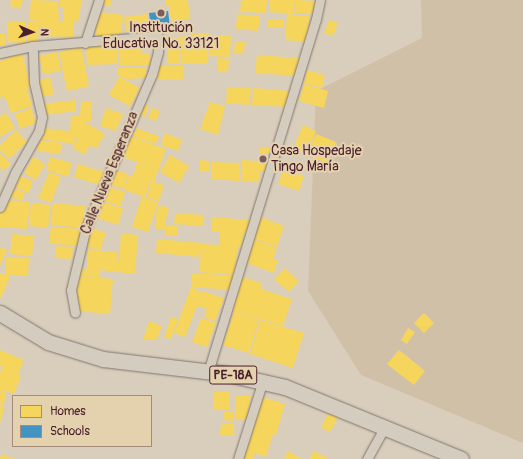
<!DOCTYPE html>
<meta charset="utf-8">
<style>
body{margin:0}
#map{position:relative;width:523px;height:459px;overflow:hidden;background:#d8cebb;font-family:Pangolin,sans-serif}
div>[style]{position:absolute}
.green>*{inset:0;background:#d1c0a8}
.homes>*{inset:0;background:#f6d55c}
.schools>*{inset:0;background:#4393c3}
.roads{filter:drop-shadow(0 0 1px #82756f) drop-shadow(0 0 1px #82756f)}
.minor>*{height:9px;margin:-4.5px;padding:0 4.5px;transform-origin:4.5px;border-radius:4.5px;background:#d4ccbf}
.trunk>*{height:15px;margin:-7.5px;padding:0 7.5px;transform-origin:7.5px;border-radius:7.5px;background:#d4ccbf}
.dots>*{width:11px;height:11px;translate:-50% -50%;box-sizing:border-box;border:2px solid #e4d2af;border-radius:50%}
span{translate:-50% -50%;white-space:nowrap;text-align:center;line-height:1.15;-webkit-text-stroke:4px #e4d2af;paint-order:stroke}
.shield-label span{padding:1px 3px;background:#e4d2af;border:1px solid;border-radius:3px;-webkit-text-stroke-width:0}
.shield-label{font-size:13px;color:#4a1f2b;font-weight:700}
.poi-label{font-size:14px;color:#4a1f2b}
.left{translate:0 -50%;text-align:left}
.street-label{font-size:14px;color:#4a1f2b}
.legend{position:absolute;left:12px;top:395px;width:140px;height:52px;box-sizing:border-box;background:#e4d2af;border:1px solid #a68a7a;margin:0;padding:5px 7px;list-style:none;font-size:12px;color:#4a1f2b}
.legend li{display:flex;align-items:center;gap:8px;height:20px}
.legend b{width:20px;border:1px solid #a68a7a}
.north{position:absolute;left:12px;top:12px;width:40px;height:40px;-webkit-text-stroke:3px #e4d2af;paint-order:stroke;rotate:92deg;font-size:11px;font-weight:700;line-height:16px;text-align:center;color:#4a1f2b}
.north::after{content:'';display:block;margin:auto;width:14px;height:18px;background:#4a1f2b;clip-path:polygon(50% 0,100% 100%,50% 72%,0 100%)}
</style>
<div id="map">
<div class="green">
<div style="clip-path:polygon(421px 0,523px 0,523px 443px,361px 375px,308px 291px,316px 91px,422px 38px)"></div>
</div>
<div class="homes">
<div style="clip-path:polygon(11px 0,23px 0,20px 9px,10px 6px)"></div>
<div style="clip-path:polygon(31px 0,58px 1px,59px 22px,63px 22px,63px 8px,59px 8px,60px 0,82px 0,78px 22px,74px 22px,73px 37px,40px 36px,40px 21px,29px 20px)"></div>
<div style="clip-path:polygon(103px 0,111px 0,110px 7px,102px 5px)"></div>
<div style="clip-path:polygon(165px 0,188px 0,190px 19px,171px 21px,169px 5px,166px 5px)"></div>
<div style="clip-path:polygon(241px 0,267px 0,266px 13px,240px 12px)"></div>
<div style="clip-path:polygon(270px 0,295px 0,294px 14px,269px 12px)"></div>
<div style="clip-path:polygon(296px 0,317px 1px,316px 14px,295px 13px)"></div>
<div style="clip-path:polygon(98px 12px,123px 15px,121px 34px,107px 36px,95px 35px)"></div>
<div style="clip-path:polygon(147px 14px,149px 30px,126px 32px,124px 17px)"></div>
<div style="clip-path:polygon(237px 14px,260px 16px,258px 31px,236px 29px)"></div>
<div style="clip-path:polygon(287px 14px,309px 16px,308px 42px,285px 40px)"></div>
<div style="clip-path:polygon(267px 19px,284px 20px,284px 28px,267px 27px)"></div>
<div style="clip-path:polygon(329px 20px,338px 23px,333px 36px,324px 33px)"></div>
<div style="clip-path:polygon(7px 21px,25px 22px,25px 43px,7px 42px)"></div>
<div style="clip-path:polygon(28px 21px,39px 21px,38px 43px,27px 43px)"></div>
<div style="clip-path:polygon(5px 33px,5px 45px,0 45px,0 34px)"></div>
<div style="clip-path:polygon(198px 33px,209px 33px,208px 64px,181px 63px,181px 37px)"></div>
<div style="clip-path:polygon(210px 35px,231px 35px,230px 57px,209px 56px)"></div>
<div style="clip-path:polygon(168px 37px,181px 37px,180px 64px,167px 63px)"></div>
<div style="clip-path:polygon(235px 42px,245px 42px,244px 53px,234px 53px)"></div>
<div style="clip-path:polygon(117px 44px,117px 64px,87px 65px,86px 46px)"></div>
<div style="clip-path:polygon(141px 44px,141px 54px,150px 54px,151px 65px,120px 66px,118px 45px)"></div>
<div style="clip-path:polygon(81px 47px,89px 86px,67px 91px,59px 52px)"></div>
<div style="clip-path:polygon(57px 52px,61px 71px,43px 74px,39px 56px)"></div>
<div style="clip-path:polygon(22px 53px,31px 88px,27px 89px,32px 106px,11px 113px,5px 97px,1px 98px,0 96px,0 61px)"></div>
<div style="clip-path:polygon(257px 55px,299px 58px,298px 76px,255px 73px)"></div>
<div style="clip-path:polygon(217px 58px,229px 59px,228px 71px,217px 71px)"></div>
<div style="clip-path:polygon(157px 65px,184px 66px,183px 80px,157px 80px)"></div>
<div style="clip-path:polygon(146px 67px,147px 78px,126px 79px,117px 75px,117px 68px)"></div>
<div style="clip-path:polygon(307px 70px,325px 75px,322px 88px,304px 83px)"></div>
<div style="clip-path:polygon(50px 77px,54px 94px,41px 97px,37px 81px)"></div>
<div style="clip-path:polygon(119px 77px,140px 88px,130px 106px,109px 95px)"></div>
<div style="clip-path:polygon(304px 84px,328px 91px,324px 108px,299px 101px)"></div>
<div style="clip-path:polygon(227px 87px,251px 88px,249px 105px,226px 103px)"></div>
<div style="clip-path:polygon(253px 88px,290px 91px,288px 107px,252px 105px)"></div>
<div style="clip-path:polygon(75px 100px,76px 111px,43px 115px,42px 104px)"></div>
<div style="clip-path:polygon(81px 102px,92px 102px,91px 116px,80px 115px)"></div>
<div style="clip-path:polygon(210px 102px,225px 106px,218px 135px,200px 129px)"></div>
<div style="clip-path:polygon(142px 103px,149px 106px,145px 117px,137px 114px)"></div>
<div style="clip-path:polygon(31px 108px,36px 123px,20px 129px,15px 114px)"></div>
<div style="clip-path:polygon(106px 108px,123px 114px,116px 131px,100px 126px)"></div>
<div style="clip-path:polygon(152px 108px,160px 111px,156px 121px,148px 118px)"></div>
<div style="clip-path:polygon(6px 113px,15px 128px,0 137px,0 116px)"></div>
<div style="clip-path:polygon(71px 116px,91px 116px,91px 122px,85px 122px,85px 127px,87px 123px,105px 134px,96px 149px,90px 145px,84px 155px,72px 147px,79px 137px,76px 137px,76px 131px,70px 131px)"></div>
<div style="clip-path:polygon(303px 125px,316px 131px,306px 155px,293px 149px)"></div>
<div style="clip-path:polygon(44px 128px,76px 132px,74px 144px,42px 139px)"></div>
<div style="clip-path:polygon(136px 128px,159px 136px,156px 144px,133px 137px)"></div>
<div style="clip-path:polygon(16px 130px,27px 142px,9px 159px,0 150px,0 145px)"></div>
<div style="clip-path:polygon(165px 133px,182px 140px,178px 151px,161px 145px)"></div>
<div style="clip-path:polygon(316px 134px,336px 142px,327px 163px,307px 155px)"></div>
<div style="clip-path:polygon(129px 136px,166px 149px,154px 182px,164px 185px,159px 201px,147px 197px,151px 181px,137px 177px,150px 181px,145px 197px,124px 190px,129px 175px,133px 176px,137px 163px,149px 166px,122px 157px)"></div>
<div style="clip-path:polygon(39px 140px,62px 143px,60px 154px,37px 151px)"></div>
<div style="clip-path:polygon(260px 148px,274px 148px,273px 154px,260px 154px)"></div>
<div style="clip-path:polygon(0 153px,11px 164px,3px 171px,0 167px)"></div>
<div style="clip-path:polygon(170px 155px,189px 166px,179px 183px,160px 172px)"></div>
<div style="clip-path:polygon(33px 157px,45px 164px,36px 180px,24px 173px)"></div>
<div style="clip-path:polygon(50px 157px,72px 163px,68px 177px,46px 170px)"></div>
<div style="clip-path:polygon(200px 160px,209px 161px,209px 172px,200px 172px)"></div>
<div style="clip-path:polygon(242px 160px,270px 162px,269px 171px,260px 171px,259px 182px,241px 181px)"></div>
<div style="clip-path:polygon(212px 162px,240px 163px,239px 181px,211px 179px)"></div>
<div style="clip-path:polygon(78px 164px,104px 172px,100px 185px,74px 177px)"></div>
<div style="clip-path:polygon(111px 169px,128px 174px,124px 189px,107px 184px)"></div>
<div style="clip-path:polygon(283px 170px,304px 176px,299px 191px,278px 184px)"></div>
<div style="clip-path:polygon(49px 172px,61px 177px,51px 203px,38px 198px)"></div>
<div style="clip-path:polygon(20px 176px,33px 181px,29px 193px,15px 187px)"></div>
<div style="clip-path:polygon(106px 186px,125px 192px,121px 206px,101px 200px)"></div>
<div style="clip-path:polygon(11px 188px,25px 192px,22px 201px,9px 197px)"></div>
<div style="clip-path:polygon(142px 196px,158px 202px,148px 232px,132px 227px)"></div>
<div style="clip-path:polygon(4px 200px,30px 202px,27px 229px,0 227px,0 211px)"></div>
<div style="clip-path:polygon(99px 201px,123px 208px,118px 225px,94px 217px)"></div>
<div style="clip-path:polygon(31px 203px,51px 205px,48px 228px,29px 226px)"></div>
<div style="clip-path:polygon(53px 203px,85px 206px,83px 228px,51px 225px)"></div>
<div style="clip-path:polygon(157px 206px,169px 207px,165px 225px,178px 226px,178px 236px,165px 235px,166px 230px,155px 229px)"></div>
<div style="clip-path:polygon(175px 213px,204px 215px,203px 226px,174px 224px)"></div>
<div style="clip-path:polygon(212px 217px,249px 220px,248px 234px,243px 234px,242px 247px,238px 247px,234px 275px,199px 272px,202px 244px,219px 245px,220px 232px,211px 231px)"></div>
<div style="clip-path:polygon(260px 217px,284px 226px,277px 247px,252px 238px)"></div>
<div style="clip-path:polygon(51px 227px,80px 229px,78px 246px,49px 243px)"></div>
<div style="clip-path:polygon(91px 228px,106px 233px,100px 251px,86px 246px)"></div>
<div style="clip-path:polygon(121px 233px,138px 235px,135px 274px,100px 270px,99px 277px,78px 276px,79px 268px,87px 269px,88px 250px,117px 252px,117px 260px,119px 260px)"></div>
<div style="clip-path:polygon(12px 234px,34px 236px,32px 256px,10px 254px)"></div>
<div style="clip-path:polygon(157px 239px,202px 243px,200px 257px,156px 253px)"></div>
<div style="clip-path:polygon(253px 239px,277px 248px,273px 259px,278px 260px,274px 273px,244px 262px)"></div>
<div style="clip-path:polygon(56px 246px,73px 247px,72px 259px,55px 258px)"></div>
<div style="clip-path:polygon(0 247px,7px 250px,0 266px)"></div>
<div style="clip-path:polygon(6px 257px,29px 258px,28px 276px,5px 275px)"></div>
<div style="clip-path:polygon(285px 268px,299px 281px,289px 292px,274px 279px)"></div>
<div style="clip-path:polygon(0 273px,10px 277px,1px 298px,0 297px)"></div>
<div style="clip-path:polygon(192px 273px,233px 276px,231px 290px,191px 287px)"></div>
<div style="clip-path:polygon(77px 276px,113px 279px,110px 314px,78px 311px,75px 301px)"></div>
<div style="clip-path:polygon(242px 277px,262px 283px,261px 289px,292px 299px,283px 326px,232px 310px)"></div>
<div style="clip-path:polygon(191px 287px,202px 292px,199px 302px,203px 291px,224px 298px,215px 321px,204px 317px,207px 309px,197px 306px,185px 337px,174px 333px)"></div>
<div style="clip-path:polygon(234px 311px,259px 319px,249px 353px,223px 345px)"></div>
<div style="clip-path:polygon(424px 313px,434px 323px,424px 333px,414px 323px)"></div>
<div style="clip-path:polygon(171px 317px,178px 319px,171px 339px,164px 337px)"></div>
<div style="clip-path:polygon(201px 318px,216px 323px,207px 347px,192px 342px)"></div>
<div style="clip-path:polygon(260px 320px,304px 333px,293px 368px,250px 354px)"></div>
<div style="clip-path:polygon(149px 321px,162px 326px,157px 339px,143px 340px)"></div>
<div style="clip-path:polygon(408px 328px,415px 332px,407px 344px,401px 340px)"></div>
<div style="clip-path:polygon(0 350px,24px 360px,18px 374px,21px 376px,14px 394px,0 389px,0 372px,3px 367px,0 366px)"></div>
<div style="clip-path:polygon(399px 350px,425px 371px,414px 385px,387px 364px)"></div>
<div style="clip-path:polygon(0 390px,6px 391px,4px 405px,0 404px)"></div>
<div style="clip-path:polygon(214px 392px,230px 392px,229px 410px,213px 409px)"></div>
<div style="clip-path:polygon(236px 396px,251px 396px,246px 420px,235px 420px)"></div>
<div style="clip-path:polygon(259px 396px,285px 404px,276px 435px,273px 434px,266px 457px,255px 453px,253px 459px,240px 459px)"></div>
<div style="clip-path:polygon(0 405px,4px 406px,1px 422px,0 421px)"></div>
<div style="clip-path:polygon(224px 412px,234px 412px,233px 421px,224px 420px)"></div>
<div style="clip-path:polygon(329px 412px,338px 417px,330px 432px,321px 427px)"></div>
<div style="clip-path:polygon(221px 424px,234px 424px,234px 436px,220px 435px)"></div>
<div style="clip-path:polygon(288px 451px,302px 459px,284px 459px)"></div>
<div style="clip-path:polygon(314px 451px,329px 459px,309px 459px)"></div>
<div style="clip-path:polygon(1px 454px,15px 459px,0 459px)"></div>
</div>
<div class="schools">
<div style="clip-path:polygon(168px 11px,170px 26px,151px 29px,149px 13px)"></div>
</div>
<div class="roads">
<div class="minor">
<div style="left:85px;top:43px;width:45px;rotate:-72deg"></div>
<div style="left:0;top:53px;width:34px;rotate:-12deg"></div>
<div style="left:33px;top:46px;width:125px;rotate:-4.6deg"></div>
<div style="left:158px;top:36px;width:16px;rotate:90deg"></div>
<div style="left:158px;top:52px;width:23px;rotate:105deg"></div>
<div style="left:152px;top:74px;width:167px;rotate:113.3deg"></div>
<div style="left:86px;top:227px;width:65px;rotate:103.4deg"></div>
<div style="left:71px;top:290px;width:23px;rotate:80deg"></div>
<div style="left:0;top:207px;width:37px;rotate:-66deg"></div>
<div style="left:15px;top:173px;width:48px;rotate:-60.3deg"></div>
<div style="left:39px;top:131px;width:14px;rotate:-78deg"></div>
<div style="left:42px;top:117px;width:36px;rotate:-103deg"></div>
<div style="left:34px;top:82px;width:36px;rotate:-92deg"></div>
<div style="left:208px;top:372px;width:369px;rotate:-73deg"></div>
<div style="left:316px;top:19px;width:19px;rotate:-78deg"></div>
<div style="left:238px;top:459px;width:83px;rotate:-72.4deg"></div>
<div style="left:367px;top:459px;width:37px;rotate:-61deg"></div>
</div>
<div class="trunk">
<div style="left:0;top:313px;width:56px;rotate:31.1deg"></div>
<div style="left:48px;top:342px;width:58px;rotate:17.2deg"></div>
<div style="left:103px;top:359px;width:126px;rotate:6.8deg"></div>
<div style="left:228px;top:374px;width:58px;rotate:12.8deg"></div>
<div style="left:285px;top:387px;width:190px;rotate:22.2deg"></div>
</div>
</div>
<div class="dots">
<div style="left:161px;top:13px;background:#7c5c5d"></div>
<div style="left:263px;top:159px;background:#7c5c5d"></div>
</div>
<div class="shield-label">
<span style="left:233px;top:375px">PE-18A</span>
</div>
<div class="poi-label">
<span style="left:161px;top:36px">Institución<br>Educativa No. 33121</span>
<span class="left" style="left:271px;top:159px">Casa Hospedaje<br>Tingo María</span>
</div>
<div class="street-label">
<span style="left:110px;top:173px;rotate:-68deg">Calle Nueva Esperanza</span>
</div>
<ul class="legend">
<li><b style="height:11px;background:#f6d55c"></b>Homes</li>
<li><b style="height:11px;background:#4393c3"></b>Schools</li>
</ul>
<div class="north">N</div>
</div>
